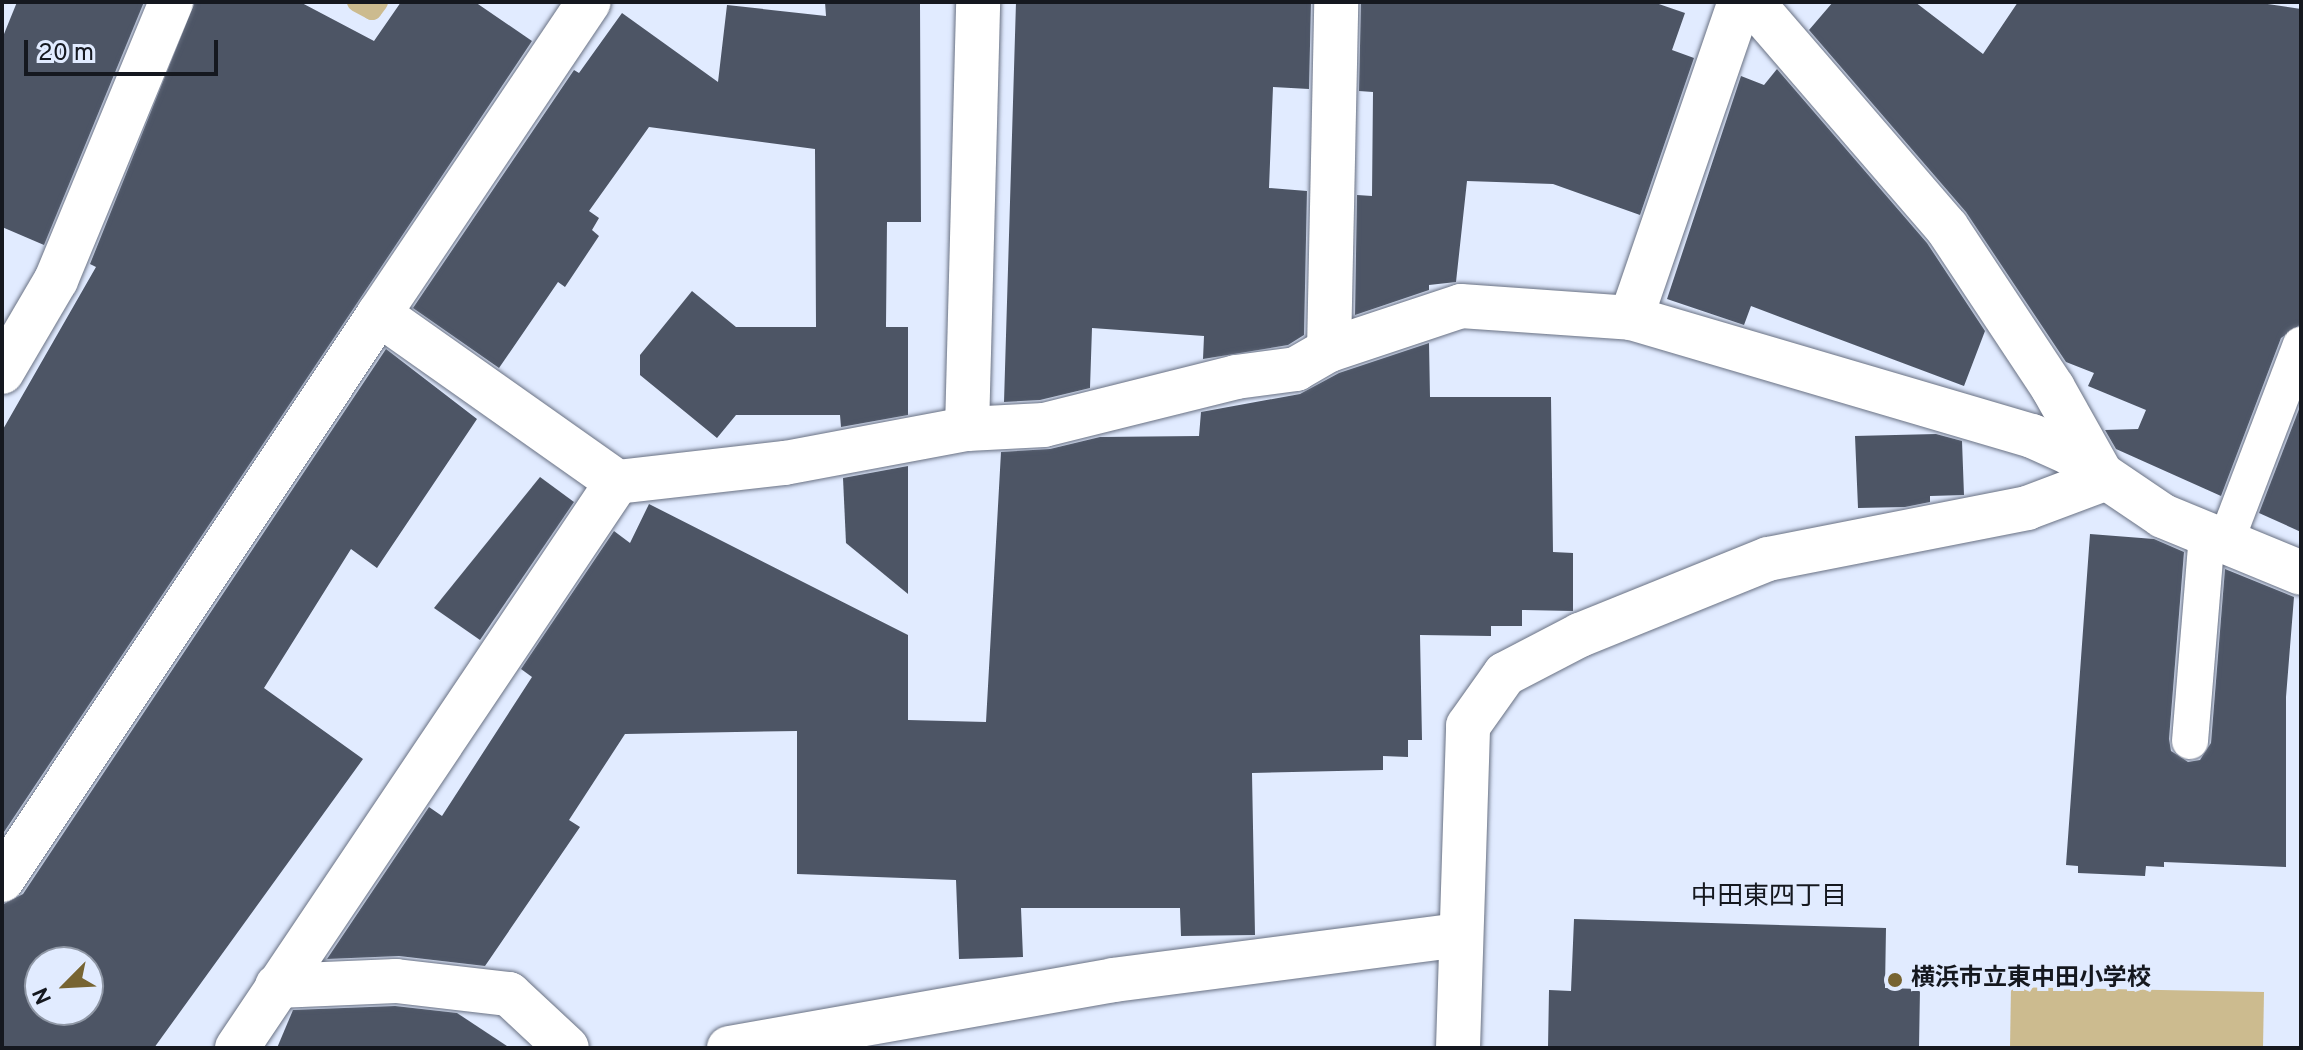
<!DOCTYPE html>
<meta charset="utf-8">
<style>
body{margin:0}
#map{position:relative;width:2303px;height:1050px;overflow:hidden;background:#e1ebff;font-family:Overpass,"Noto Sans JP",sans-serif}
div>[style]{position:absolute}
.water>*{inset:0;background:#ccbb8f}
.stream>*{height:20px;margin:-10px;padding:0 10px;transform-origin:10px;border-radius:10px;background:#ccbb8f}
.building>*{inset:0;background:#4d5565}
.roads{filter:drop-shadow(0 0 2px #697183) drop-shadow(0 0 2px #697183)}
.lane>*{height:36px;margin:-18px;padding:0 18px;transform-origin:18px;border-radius:18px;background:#fff}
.street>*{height:44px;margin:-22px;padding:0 22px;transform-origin:22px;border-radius:22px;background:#fff}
.dots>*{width:22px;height:22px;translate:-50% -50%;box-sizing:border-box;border:4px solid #e1ebff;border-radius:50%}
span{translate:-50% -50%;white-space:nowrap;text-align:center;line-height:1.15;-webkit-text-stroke:8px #e1ebff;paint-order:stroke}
.poi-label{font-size:24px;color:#15181f;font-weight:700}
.left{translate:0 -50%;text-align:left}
.neighbourhood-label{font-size:26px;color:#15181f}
.frame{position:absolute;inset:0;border:4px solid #15181f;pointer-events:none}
.north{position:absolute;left:24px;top:946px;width:80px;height:80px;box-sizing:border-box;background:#e1ebff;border:2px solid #8f97a5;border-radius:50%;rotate:246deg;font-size:22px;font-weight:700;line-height:32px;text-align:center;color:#15181f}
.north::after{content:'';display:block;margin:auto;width:28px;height:36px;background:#776432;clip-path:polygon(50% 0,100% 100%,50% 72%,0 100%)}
.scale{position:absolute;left:24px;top:40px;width:194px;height:36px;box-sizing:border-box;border:4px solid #15181f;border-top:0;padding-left:10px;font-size:24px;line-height:28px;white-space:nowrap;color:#15181f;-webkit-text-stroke:6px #e1ebff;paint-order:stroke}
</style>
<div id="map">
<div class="water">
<div style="clip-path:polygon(2011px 987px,2264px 992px,2263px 1048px,2010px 1048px)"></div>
</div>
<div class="stream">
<div style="left:357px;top:2px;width:17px;rotate:28deg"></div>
<div style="left:372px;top:10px;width:10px;rotate:-53deg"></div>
</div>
<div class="building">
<div style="clip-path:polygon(17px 2px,144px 2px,44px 245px,2px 227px,2px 39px)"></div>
<div style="clip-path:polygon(195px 2px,300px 2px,374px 41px,401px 2px,475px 2px,532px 41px,2px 835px,2px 431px,96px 267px,90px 264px)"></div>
<div style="clip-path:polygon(825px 2px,920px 2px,921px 222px,887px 222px,886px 327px,908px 327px,908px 415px,841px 427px,840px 415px,736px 415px,717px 438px,640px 375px,640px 355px,692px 291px,736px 327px,816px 327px,815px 149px,649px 127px,589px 211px,599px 218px,592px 230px,599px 236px,565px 287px,558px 282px,499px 368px,413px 308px,574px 70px,579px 73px,622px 13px,718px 82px,727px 5px,826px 16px)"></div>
<div style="clip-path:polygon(1016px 2px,1311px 2px,1309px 89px,1273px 87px,1269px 188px,1307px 191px,1304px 335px,1288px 345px,1203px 359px,1204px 336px,1092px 328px,1090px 388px,1040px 400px,1004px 402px)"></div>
<div style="clip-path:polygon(1361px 2px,1653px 2px,1685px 13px,1672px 50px,1694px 58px,1640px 215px,1553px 184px,1467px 181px,1456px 282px,1429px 285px,1429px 290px,1355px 315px,1357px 195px,1372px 196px,1373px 92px,1359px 91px)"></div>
<div style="clip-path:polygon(1833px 2px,1915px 2px,1983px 54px,2018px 2px,2254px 2px,2301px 9px,2301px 324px,2281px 338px,2221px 496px,2116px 449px,2105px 430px,2138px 429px,2146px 410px,2088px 386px,2094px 373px,2066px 362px,1966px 212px,1809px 30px)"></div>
<div style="clip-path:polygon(1777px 69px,1927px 243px,1985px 331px,1964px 386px,1751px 306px,1744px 325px,1667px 299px,1741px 76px,1764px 85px)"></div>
<div style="clip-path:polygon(1429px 343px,1430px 397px,1551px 397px,1553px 552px,1573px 553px,1573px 611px,1522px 610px,1522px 626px,1491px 626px,1491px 636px,1420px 635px,1422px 740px,1408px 740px,1408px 757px,1383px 756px,1383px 770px,1252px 773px,1255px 935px,1181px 936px,1180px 908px,1021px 908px,1023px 957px,959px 959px,956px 880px,797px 874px,797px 731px,625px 734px,569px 820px,580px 827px,485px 966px,399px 956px,327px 959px,429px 807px,442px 816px,532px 677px,521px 669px,614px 531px,630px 543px,649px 504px,908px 635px,908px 720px,986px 722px,1001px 452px,1050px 449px,1100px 437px,1199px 436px,1201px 412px,1300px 394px,1339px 373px)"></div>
<div style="clip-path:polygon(evenodd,386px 349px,477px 419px,377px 568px,351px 549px,264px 688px,363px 759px,154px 1048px,2px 1048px,2px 905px,23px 894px,386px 349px,40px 962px,88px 962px,88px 1010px,40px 1010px,40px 962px)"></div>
<div style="clip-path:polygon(2301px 404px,2301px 532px,2259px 513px)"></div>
<div style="clip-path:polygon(1936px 434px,1962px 441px,1964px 495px,1930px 496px,1930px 502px,1905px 507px,1858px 508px,1855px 436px)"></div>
<div style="clip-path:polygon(908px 466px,908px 594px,846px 543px,843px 478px)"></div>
<div style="clip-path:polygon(540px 477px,574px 502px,480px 640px,434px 608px)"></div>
<div style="clip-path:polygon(2090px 534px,2154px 539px,2184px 552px,2169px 739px,2171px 751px,2188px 762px,2200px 760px,2211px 743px,2225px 569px,2294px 597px,2286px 697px,2286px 867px,2164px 862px,2164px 867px,2146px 866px,2145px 876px,2078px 873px,2078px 866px,2066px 865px)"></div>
<div style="clip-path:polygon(1574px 919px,1886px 928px,1885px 988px,1920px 989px,1919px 1048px,1548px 1048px,1549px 990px,1571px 991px)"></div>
<div style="clip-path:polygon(395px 1006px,457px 1013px,510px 1048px,277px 1048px,293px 1010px)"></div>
</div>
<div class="roads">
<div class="lane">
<div style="left:2226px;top:541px;width:210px;rotate:-69.1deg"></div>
<div style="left:2190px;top:741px;width:209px;rotate:-85.3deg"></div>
</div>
<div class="street">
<div style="left:379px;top:314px;width:376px;rotate:-56.1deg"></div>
<div style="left:1631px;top:318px;width:334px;rotate:-71deg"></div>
<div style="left:1329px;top:350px;width:348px;rotate:-88.8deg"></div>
<div style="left:2px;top:372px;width:107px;rotate:-59.6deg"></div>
<div style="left:56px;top:280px;width:301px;rotate:-67.5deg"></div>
<div style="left:967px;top:429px;width:426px;rotate:-88.5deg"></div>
<div style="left:2px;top:880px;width:680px;rotate:-56.33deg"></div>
<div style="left:379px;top:314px;width:291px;rotate:35.2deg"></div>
<div style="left:617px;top:482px;width:169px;rotate:-6.5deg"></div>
<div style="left:785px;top:463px;width:185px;rotate:-10.6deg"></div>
<div style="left:967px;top:429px;width:77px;rotate:-3deg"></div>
<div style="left:1044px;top:425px;width:198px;rotate:-14deg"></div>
<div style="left:1236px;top:377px;width:61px;rotate:-7.6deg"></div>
<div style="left:1296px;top:369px;width:38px;rotate:-30deg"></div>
<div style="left:1329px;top:350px;width:139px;rotate:-18.4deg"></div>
<div style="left:1461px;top:306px;width:170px;rotate:4deg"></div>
<div style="left:1631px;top:318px;width:418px;rotate:16.4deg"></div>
<div style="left:2032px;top:436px;width:42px;rotate:24.1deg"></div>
<div style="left:2070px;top:453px;width:112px;rotate:34.1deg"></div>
<div style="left:2163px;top:516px;width:149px;rotate:22.4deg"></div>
<div style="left:277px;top:986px;width:119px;rotate:-2.4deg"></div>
<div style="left:396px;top:981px;width:114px;rotate:6.6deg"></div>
<div style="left:509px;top:994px;width:79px;rotate:43deg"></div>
<div style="left:237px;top:1048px;width:682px;rotate:-56.12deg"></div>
<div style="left:729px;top:1048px;width:390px;rotate:-10deg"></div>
<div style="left:1113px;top:980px;width:350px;rotate:-7.4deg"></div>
<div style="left:1458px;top:1048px;width:322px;rotate:-88.2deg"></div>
<div style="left:1468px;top:726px;width:64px;rotate:-54.6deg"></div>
<div style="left:1505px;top:674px;width:85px;rotate:-27.5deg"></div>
<div style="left:1580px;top:635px;width:203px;rotate:-22deg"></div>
<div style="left:1768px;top:559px;width:264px;rotate:-11.1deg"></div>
<div style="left:2027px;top:508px;width:82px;rotate:-20.6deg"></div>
<div style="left:2104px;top:479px;width:104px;rotate:-119.3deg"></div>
<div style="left:2053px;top:388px;width:192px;rotate:-123.5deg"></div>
<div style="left:1947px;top:228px;width:298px;rotate:-130.8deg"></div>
</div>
</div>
<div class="dots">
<div style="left:1895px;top:980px;background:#776432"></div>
</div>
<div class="poi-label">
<span class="left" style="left:1911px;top:980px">横浜市立東中田小学校</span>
</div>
<div class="neighbourhood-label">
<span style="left:1769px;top:898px">中田東四丁目</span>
</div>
<div class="frame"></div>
<div class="north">N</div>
<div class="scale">20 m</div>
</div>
